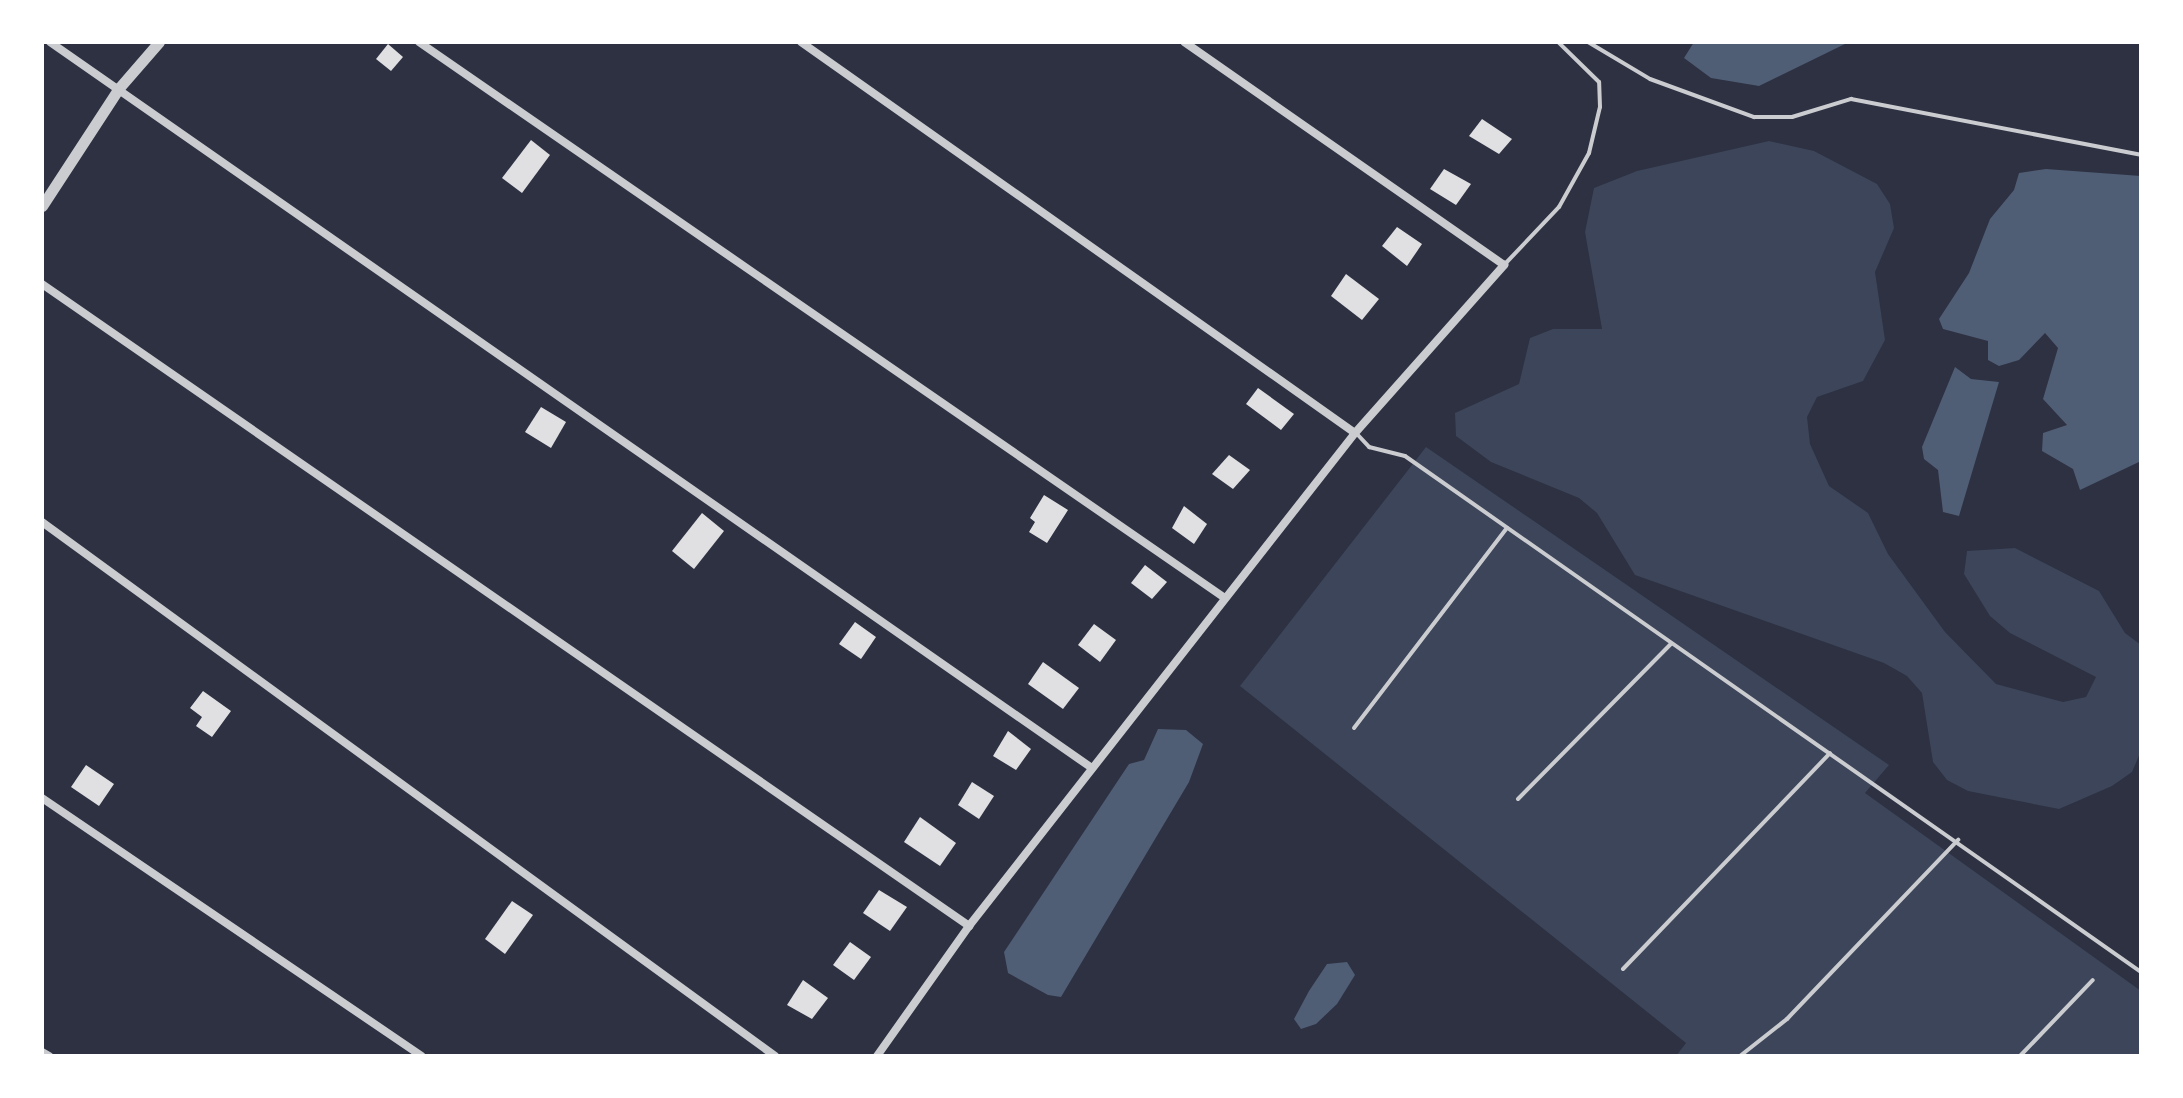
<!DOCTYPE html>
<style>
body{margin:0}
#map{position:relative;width:2183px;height:1098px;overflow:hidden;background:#2d3142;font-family:"DM Sans",sans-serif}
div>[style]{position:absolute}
.green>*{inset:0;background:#3c4559}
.water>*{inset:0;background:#4f5d75}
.building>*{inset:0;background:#e0e0e3}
.service>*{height:4px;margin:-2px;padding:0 2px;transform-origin:2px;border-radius:2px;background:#caccd0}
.minor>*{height:8px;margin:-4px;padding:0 4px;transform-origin:4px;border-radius:4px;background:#caccd0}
.tertiary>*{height:11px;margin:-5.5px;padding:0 5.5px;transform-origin:5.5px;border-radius:5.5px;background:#caccd0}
span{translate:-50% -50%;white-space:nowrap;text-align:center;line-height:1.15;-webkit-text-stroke:6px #fff;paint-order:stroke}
.frame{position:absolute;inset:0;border:44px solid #fff;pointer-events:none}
</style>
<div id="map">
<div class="green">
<div style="clip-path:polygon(1769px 141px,1814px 151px,1877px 184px,1890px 204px,1894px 228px,1875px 272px,1885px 340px,1863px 381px,1817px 397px,1807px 417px,1810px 444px,1829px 486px,1868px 513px,1888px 554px,1945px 632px,1996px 684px,2063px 702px,2086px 697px,2096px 677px,2010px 633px,1990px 616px,1964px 574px,1967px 551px,2015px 548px,2099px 591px,2125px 633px,2141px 645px,2141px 751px,2132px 772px,2112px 786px,2059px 809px,1968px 791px,1947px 780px,1933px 762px,1922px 693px,1907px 676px,1884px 663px,1635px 575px,1597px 513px,1579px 498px,1491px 462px,1456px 436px,1455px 413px,1519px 384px,1530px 338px,1553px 329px,1602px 329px,1585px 232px,1594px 188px,1637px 171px)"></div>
<div style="clip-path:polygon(1426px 447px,1889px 765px,1865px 793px,2141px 991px,2141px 1056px,1676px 1056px,1686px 1043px,1240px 686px)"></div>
</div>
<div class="water">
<div style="clip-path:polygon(1694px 42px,1849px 42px,1759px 86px,1711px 78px,1684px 58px)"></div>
<div style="clip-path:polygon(2046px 169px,2141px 176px,2141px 461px,2080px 490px,2073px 469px,2042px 451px,2043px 433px,2067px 425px,2043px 399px,2058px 348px,2045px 333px,2019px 360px,1999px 366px,1988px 360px,1988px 341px,1943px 329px,1939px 319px,1969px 273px,1990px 219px,2014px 190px,2019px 173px)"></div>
<div style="clip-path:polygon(1955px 367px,1971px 379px,1999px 382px,1959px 516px,1943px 512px,1938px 470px,1924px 459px,1922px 447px)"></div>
<div style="clip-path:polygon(1158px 729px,1186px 730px,1203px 744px,1189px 782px,1061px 997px,1048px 995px,1008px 973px,1004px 952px,1129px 764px,1144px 760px)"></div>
<div style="clip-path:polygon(1347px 962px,1355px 975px,1337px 1004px,1316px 1024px,1301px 1029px,1294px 1019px,1309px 991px,1327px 964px)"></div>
</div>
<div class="building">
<div style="clip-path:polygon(388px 44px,403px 57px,391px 71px,376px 59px)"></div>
<div style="clip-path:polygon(1482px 119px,1512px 139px,1499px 154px,1469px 136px)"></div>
<div style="clip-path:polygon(531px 140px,550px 155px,522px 193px,502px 178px)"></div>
<div style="clip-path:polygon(1444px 169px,1471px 184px,1456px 205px,1430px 189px)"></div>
<div style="clip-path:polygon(1397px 227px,1422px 244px,1407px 266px,1382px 246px)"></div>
<div style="clip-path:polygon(1346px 274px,1379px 299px,1362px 320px,1331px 296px)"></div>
<div style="clip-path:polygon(1258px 388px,1294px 414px,1281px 430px,1246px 404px)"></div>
<div style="clip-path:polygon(541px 407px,566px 422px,551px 448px,525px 432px)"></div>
<div style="clip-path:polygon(1229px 455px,1250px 470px,1233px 489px,1212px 474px)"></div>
<div style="clip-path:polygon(1044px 495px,1068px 510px,1047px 543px,1029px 532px,1035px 522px,1030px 518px)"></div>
<div style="clip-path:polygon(1184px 506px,1207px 524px,1194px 544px,1172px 528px)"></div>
<div style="clip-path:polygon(702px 513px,724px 531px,694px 569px,672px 551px)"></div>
<div style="clip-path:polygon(1145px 565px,1167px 582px,1152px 599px,1131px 583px)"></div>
<div style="clip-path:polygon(855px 622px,876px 637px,861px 659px,839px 644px)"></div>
<div style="clip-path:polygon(1094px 624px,1116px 640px,1100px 662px,1078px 645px)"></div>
<div style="clip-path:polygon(1043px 662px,1079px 688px,1063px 709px,1028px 684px)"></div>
<div style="clip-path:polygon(203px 691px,231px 711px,212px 737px,196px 726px,202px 717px,190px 708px)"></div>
<div style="clip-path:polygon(1008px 731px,1031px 749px,1016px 770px,993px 756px)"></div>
<div style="clip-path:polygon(86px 765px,114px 784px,99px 806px,71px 787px)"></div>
<div style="clip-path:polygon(972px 782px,994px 796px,979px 819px,958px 805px)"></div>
<div style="clip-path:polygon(920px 817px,956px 843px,940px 866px,904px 842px)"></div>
<div style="clip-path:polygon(879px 890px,907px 907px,890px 931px,863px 913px)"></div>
<div style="clip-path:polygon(512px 901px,533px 915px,505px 954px,485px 939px)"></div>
<div style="clip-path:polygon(850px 942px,871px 957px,854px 980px,833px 965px)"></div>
<div style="clip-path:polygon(803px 980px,828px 998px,812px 1019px,787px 1005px)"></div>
</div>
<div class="service">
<div style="left:1588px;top:42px;width:72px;rotate:30.8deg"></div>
<div style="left:1650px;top:79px;width:111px;rotate:20.1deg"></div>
<div style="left:1754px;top:117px;width:38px"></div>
<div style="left:1792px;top:117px;width:62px;rotate:-17deg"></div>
<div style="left:1851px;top:99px;width:295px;rotate:10.9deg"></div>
<div style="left:1504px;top:265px;width:80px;rotate:-46.5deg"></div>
<div style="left:1559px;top:207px;width:62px;rotate:-60.9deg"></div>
<div style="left:1589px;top:153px;width:47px;rotate:-76.6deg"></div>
<div style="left:1600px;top:107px;width:25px;rotate:-92deg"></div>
<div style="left:1599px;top:82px;width:57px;rotate:-135.7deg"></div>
<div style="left:1357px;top:434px;width:18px;rotate:47deg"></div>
<div style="left:1369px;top:447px;width:37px;rotate:14deg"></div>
<div style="left:1405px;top:456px;width:899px;rotate:35.03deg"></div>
<div style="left:1354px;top:728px;width:252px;rotate:-52.6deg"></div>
<div style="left:1518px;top:799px;width:218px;rotate:-45.4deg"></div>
<div style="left:1623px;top:969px;width:299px;rotate:-46.2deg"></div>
<div style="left:1740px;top:1056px;width:60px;rotate:-38.2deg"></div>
<div style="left:1787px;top:1019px;width:248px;rotate:-46.3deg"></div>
<div style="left:2020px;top:1056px;width:105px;rotate:-46.2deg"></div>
</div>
<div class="minor">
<div style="left:50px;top:42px;width:1270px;rotate:34.87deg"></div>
<div style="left:419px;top:42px;width:979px;rotate:34.6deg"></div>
<div style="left:801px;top:42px;width:678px;rotate:35.21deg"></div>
<div style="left:42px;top:284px;width:1128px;rotate:34.7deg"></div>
<div style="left:42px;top:522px;width:907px;rotate:36.07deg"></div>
<div style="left:42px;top:798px;width:459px;rotate:34.2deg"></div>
<div style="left:42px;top:1052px;width:8px;rotate:30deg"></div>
<div style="left:877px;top:1056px;width:159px;rotate:-54.7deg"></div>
<div style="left:969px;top:926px;width:626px;rotate:-51.94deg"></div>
<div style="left:1355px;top:433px;width:225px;rotate:-48.4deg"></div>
<div style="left:1504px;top:265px;width:390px;rotate:-145.1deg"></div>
</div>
<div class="tertiary">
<div style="left:42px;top:206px;width:141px;rotate:-56.9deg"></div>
<div style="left:119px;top:88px;width:61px;rotate:-49deg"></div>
</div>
<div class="frame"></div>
</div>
